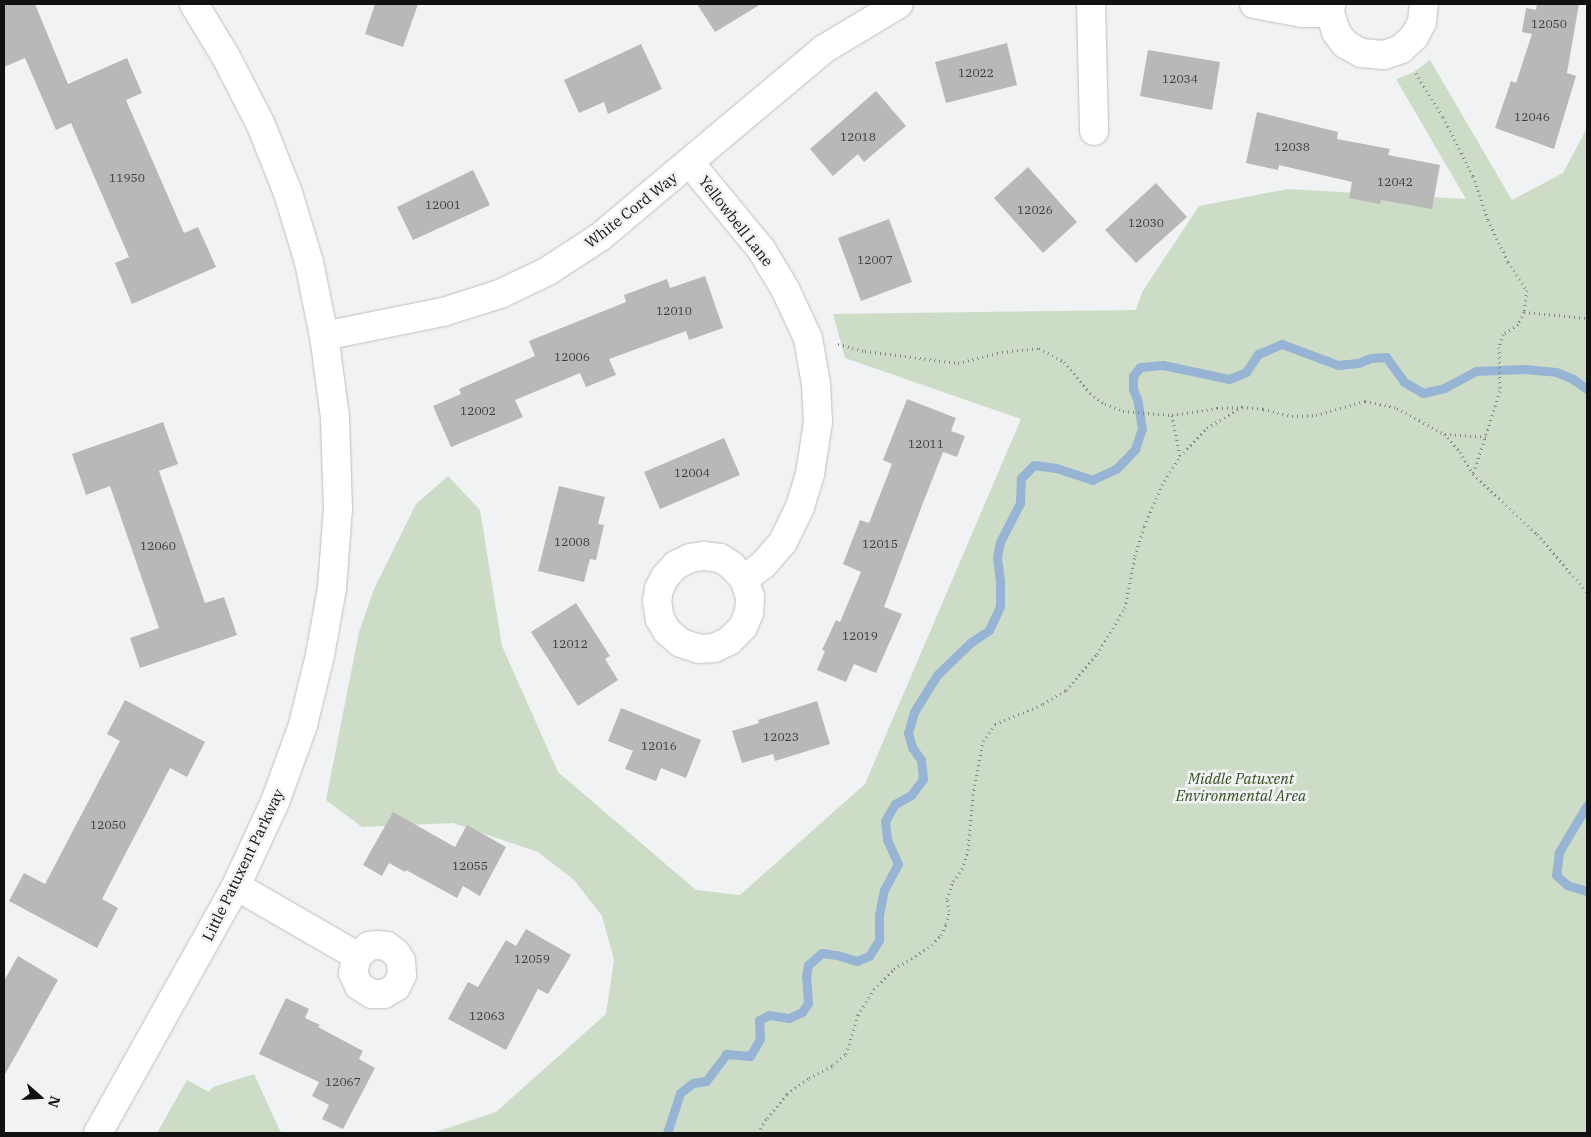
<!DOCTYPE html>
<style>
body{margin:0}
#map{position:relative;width:1591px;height:1137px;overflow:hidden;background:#f0f2f3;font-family:"IBM Plex Serif",serif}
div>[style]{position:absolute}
.green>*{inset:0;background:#ccdcc6}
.stream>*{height:9px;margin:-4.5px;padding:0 4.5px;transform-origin:4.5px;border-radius:4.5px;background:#97b4d4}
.building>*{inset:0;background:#b8b8b9}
.path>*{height:3px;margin-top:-1.5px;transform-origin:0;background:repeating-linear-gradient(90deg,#838485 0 1px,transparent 0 5px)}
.roads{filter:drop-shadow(0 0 1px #bdbfc0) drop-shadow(0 0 1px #bdbfc0)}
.minor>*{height:28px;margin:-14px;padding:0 14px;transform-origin:14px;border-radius:14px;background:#fff}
span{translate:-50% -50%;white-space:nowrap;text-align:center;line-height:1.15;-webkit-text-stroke:5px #f0f2f3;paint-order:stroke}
.number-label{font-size:12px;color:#3b3b3c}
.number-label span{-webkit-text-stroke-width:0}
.street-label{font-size:15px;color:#111112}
.park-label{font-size:15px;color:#2e4f1d;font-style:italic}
.frame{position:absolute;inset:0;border:5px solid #111112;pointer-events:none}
.north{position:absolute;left:15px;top:1072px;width:50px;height:50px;-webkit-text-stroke:4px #f0f2f3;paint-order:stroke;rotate:109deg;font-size:14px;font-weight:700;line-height:20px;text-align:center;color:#111112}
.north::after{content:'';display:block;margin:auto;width:18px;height:22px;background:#111112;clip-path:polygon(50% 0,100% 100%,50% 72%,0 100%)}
</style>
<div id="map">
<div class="green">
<div style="clip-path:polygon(1430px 60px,1512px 200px,1563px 173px,1587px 128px,1587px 1133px,433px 1133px,496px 1112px,606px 1014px,614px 960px,602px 916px,574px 880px,538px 852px,453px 823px,362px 827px,326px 800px,359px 632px,374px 589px,416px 504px,448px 476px,480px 510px,502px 646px,558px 772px,696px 890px,740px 895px,865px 784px,1021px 419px,845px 358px,833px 314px,1136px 310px,1142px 292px,1199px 206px,1288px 189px,1466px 199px,1396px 79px,1414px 72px)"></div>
<div style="clip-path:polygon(254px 1074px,280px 1131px,285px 1133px,157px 1133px,187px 1080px,209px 1092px,213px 1087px)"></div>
</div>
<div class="stream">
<div style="left:1587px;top:805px;width:55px;rotate:120.8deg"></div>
<div style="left:1559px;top:852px;width:23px;rotate:97deg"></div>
<div style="left:1556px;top:875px;width:15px;rotate:42deg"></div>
<div style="left:1567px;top:885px;width:21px;rotate:17deg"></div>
<div style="left:667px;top:1133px;width:42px;rotate:-72deg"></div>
<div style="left:680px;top:1093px;width:16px;rotate:-38deg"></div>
<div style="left:693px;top:1083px;width:13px;rotate:-9deg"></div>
<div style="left:706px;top:1081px;width:34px;rotate:-53deg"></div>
<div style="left:726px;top:1054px;width:24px;rotate:5deg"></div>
<div style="left:750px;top:1056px;width:20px;rotate:-60deg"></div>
<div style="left:760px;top:1039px;width:19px;rotate:-93deg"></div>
<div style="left:759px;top:1020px;width:11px;rotate:-27deg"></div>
<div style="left:769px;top:1015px;width:20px;rotate:9deg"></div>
<div style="left:789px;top:1018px;width:14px;rotate:-25deg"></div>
<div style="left:802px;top:1012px;width:11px;rotate:-56deg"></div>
<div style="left:808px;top:1003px;width:26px;rotate:-94deg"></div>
<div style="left:806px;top:977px;width:12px;rotate:-81deg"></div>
<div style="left:808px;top:965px;width:18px;rotate:-41deg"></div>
<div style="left:822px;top:953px;width:15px;rotate:8deg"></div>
<div style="left:837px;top:955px;width:21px;rotate:17deg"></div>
<div style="left:857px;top:961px;width:13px;rotate:-23deg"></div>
<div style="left:869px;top:956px;width:19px;rotate:-58deg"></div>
<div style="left:879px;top:940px;width:25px;rotate:-90deg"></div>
<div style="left:879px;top:915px;width:25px;rotate:-79deg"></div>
<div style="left:884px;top:890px;width:30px;rotate:-62deg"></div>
<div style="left:898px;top:864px;width:27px;rotate:-114deg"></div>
<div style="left:887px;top:839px;width:18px;rotate:-96deg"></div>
<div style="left:885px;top:821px;width:20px;rotate:-60deg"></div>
<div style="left:895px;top:804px;width:18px;rotate:-29deg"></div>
<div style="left:911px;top:795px;width:20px;rotate:-53deg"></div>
<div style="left:923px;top:779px;width:19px;rotate:-96deg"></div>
<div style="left:921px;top:760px;width:16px;rotate:-125deg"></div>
<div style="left:912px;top:747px;width:15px;rotate:-106deg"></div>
<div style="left:908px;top:733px;width:22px;rotate:-74deg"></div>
<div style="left:914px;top:712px;width:44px;rotate:-58.1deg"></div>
<div style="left:937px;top:675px;width:46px;rotate:-44.1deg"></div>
<div style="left:970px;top:643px;width:23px;rotate:-34deg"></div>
<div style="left:989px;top:630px;width:26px;rotate:-65deg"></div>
<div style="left:1000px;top:606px;width:25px;rotate:-90deg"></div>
<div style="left:1000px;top:581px;width:24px;rotate:-97deg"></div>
<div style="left:997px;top:557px;width:15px;rotate:-79deg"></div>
<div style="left:1000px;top:542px;width:44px;rotate:-62.9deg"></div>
<div style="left:1020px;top:503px;width:25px;rotate:-88deg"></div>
<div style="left:1021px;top:478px;width:18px;rotate:-45deg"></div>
<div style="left:1034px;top:465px;width:22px;rotate:8deg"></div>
<div style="left:1056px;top:468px;width:38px;rotate:18deg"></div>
<div style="left:1092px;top:480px;width:26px;rotate:-25deg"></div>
<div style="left:1116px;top:469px;width:28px;rotate:-46deg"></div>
<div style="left:1135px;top:449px;width:21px;rotate:-71deg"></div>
<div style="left:1142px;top:429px;width:30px;rotate:-99deg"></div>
<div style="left:1137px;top:399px;width:11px;rotate:-112deg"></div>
<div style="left:1133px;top:389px;width:13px;rotate:-90deg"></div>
<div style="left:1133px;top:376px;width:11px;rotate:-52deg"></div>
<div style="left:1140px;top:367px;width:23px;rotate:-5deg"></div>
<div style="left:1163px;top:365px;width:67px;rotate:12deg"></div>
<div style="left:1229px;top:379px;width:18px;rotate:-22deg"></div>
<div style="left:1246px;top:372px;width:22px;rotate:-56deg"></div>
<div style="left:1258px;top:354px;width:26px;rotate:-23deg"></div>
<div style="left:1282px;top:344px;width:60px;rotate:20.6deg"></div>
<div style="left:1338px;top:365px;width:20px;rotate:-6deg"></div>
<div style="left:1358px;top:363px;width:14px;rotate:-21deg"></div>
<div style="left:1371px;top:358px;width:15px;rotate:-4deg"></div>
<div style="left:1386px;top:357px;width:31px;rotate:54deg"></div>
<div style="left:1404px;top:382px;width:22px;rotate:30deg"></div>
<div style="left:1423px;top:393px;width:22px;rotate:-13deg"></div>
<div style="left:1444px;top:388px;width:36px;rotate:-28deg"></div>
<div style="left:1476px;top:371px;width:47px;rotate:-2.4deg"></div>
<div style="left:1523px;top:369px;width:33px;rotate:5deg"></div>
<div style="left:1556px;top:372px;width:18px;rotate:22deg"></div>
<div style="left:1573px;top:379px;width:17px;rotate:36deg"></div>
</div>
<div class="building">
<div style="clip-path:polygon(4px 4px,35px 4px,68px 84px,127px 58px,142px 93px,126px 100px,184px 233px,198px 227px,216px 267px,132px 304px,115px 263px,129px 257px,71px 123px,56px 130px,25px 58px,4px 67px)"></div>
<div style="clip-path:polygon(375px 4px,418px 4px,403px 47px,365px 34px)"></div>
<div style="clip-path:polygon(697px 4px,761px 4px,715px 32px)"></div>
<div style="clip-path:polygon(1537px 4px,1579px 4px,1567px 73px,1576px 76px,1554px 149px,1495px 128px,1511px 81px,1516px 83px,1532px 34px,1522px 32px,1526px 8px,1536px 10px)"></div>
<div style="clip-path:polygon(1007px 43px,1017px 85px,946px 103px,935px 62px)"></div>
<div style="clip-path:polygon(641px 44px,662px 89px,608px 114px,604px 102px,579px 113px,564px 80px)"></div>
<div style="clip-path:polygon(1148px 50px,1220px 62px,1212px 110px,1140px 96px)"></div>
<div style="clip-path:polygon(876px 91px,906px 126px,864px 162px,858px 154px,833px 176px,810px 149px)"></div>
<div style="clip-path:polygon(1257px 112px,1338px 132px,1337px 139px,1390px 149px,1388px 155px,1440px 165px,1432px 209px,1381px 200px,1380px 204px,1349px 198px,1352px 182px,1279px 165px,1278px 170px,1246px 163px)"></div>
<div style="clip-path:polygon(1028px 167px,1077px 222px,1043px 253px,994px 198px)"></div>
<div style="clip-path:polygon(473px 170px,490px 205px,413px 240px,397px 207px)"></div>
<div style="clip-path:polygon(1156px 183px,1187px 217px,1136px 263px,1105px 230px)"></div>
<div style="clip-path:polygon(889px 219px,912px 282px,861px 301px,838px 238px)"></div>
<div style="clip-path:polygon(705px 276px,723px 328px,689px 340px,686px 331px,609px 359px,616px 375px,586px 387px,580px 373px,515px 400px,523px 417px,451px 447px,433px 406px,461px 394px,459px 389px,535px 356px,529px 341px,626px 302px,624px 295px,667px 279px,670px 288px)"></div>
<div style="clip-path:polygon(907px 399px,956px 418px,951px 431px,965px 436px,957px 457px,943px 452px,921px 508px,884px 607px,902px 614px,876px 673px,854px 664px,846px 682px,817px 670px,825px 651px,822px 650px,836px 620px,840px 622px,861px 572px,843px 564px,860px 520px,869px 523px,892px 464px,883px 460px)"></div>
<div style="clip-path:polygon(163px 422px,178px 464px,159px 471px,205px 603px,224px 597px,237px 635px,140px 668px,130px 638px,159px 628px,110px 486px,86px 495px,72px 454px)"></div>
<div style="clip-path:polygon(724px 438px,740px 475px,660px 509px,644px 472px)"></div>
<div style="clip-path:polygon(559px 486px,605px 497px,598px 524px,604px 525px,596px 560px,590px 559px,584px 582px,538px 571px)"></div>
<div style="clip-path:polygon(576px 603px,610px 656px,605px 659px,618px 680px,578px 706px,531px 632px)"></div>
<div style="clip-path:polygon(125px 700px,205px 742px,187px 777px,170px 768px,102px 899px,118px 908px,97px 948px,9px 901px,24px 873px,45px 884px,120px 741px,107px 734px)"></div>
<div style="clip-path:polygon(817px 701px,830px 744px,775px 761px,773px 754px,742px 763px,732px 731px,759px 723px,758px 720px)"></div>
<div style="clip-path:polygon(621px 708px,701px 740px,686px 778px,661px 768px,656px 781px,625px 769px,633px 751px,608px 741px)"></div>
<div style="clip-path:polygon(393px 812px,455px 847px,467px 825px,506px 847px,480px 896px,463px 886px,457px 898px,406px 870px,405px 872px,389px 863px,382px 876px,363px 865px)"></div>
<div style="clip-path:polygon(526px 929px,571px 955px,548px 994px,538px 989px,506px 1050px,448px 1019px,468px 982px,478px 987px,506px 940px,516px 946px)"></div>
<div style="clip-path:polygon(18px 956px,58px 980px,4px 1076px,4px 981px)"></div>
<div style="clip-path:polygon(286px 998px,309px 1009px,305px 1018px,320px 1025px,318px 1027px,363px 1051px,359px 1059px,375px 1068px,343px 1129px,322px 1119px,329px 1105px,312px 1096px,319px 1082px,259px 1054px)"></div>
</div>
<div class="path">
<div style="left:1416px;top:73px;width:52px;rotate:58.5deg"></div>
<div style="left:1443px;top:117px;width:66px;rotate:63deg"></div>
<div style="left:1473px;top:176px;width:46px;rotate:71.2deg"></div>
<div style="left:1488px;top:220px;width:47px;rotate:64.5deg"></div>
<div style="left:1508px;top:262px;width:34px;rotate:56deg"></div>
<div style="left:1527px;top:290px;width:22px;rotate:98deg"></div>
<div style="left:1524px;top:312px;width:13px;rotate:117deg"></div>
<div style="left:1518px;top:324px;width:18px;rotate:146deg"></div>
<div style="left:1503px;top:334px;width:14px;rotate:107deg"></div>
<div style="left:1499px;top:347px;width:44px;rotate:88.7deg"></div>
<div style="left:1500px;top:391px;width:87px;rotate:108deg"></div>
<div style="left:1524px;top:312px;width:63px;rotate:5.4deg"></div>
<div style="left:838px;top:344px;width:28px;rotate:15deg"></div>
<div style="left:865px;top:351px;width:94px;rotate:7.4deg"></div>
<div style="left:958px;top:363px;width:45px;rotate:-14deg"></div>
<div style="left:1002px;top:352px;width:37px;rotate:-6deg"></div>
<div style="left:1039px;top:348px;width:29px;rotate:29deg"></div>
<div style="left:1064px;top:362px;width:40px;rotate:50deg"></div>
<div style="left:1090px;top:393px;width:19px;rotate:36deg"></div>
<div style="left:1105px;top:404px;width:19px;rotate:21deg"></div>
<div style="left:1123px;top:411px;width:49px;rotate:4.7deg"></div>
<div style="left:1172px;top:415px;width:46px;rotate:-8.8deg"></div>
<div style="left:1217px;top:408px;width:25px;rotate:-2deg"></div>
<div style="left:1242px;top:407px;width:21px;rotate:5deg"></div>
<div style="left:1263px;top:409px;width:30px;rotate:14deg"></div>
<div style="left:1292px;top:416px;width:24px;rotate:-2deg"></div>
<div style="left:1316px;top:415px;width:51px;rotate:-15.9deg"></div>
<div style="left:1365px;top:401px;width:33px;rotate:12deg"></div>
<div style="left:1397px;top:408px;width:54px;rotate:29deg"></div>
<div style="left:1444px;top:434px;width:24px;rotate:48deg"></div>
<div style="left:1460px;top:452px;width:26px;rotate:59deg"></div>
<div style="left:1473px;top:474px;width:88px;rotate:43.2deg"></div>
<div style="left:1537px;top:534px;width:77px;rotate:49.2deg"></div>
<div style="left:1172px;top:415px;width:42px;rotate:79deg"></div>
<div style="left:1445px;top:434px;width:41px;rotate:4.2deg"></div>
<div style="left:758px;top:1133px;width:17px;rotate:-59deg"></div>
<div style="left:767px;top:1118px;width:31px;rotate:-50deg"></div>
<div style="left:787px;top:1094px;width:27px;rotate:-36deg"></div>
<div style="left:809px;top:1078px;width:27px;rotate:-28deg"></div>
<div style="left:833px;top:1065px;width:17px;rotate:-40deg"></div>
<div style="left:846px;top:1054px;width:41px;rotate:-72.9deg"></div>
<div style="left:858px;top:1015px;width:31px;rotate:-58deg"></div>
<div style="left:874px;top:989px;width:28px;rotate:-45deg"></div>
<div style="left:894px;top:969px;width:40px;rotate:-32deg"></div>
<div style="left:928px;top:948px;width:18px;rotate:-45deg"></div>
<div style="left:941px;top:935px;width:12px;rotate:-66deg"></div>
<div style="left:946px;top:924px;width:13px;rotate:-77deg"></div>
<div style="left:949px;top:911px;width:12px;rotate:-99deg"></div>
<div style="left:947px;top:899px;width:19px;rotate:-72deg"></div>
<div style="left:953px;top:881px;width:15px;rotate:-53deg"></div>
<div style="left:962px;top:869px;width:20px;rotate:-72deg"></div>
<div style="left:968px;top:850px;width:55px;rotate:-84.8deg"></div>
<div style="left:973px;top:795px;width:55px;rotate:-79.5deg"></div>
<div style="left:983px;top:741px;width:21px;rotate:-55deg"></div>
<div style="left:995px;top:724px;width:52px;rotate:-22.6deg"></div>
<div style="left:1043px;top:704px;width:27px;rotate:-31deg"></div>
<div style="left:1066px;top:690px;width:48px;rotate:-49.3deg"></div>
<div style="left:1097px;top:654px;width:54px;rotate:-58.7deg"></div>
<div style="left:1125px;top:608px;width:53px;rotate:-79.1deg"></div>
<div style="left:1135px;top:556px;width:31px;rotate:-73deg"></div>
<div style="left:1144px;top:526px;width:45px;rotate:-66.3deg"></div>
<div style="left:1162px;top:485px;width:34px;rotate:-58deg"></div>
<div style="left:1180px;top:456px;width:39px;rotate:-46deg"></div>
<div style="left:1207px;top:428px;width:41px;rotate:-31deg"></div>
</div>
<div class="roads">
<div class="minor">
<div style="left:1091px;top:4px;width:127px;rotate:88.6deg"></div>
<div style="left:1254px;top:4px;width:49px;rotate:10.6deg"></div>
<div style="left:1302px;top:13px;width:28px"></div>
<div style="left:1331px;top:4px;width:9px;rotate:96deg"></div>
<div style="left:1330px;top:13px;width:20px;rotate:72deg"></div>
<div style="left:1336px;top:32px;width:15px;rotate:53deg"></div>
<div style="left:1345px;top:44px;width:18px;rotate:29deg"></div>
<div style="left:1361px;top:53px;width:23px;rotate:5deg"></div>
<div style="left:1384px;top:55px;width:18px;rotate:-19deg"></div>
<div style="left:1401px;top:49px;width:18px;rotate:-43deg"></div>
<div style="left:1414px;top:37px;width:17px;rotate:-62deg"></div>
<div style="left:1422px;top:22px;width:18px;rotate:-84deg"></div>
<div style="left:690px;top:163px;width:112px;rotate:50.5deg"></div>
<div style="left:761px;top:249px;width:47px;rotate:59deg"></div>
<div style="left:785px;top:289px;width:54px;rotate:64.9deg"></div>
<div style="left:808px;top:338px;width:47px;rotate:80.1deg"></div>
<div style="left:816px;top:384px;width:38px;rotate:87deg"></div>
<div style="left:818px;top:422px;width:53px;rotate:98.7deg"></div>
<div style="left:810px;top:474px;width:34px;rotate:107deg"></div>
<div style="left:800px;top:507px;width:39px;rotate:116deg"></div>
<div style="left:783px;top:542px;width:29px;rotate:131deg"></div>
<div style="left:764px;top:564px;width:25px;rotate:143deg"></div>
<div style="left:744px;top:579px;width:19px;rotate:-133deg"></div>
<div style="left:731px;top:565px;width:13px;rotate:-148deg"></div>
<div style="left:720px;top:558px;width:17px;rotate:-173deg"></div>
<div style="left:703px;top:556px;width:13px;rotate:171deg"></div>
<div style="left:690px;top:558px;width:16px;rotate:153deg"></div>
<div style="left:676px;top:565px;width:16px;rotate:133deg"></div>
<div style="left:665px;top:577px;width:13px;rotate:117deg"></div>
<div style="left:659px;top:589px;width:12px;rotate:99deg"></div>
<div style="left:657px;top:601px;width:18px;rotate:81deg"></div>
<div style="left:660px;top:619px;width:14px;rotate:60deg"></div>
<div style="left:667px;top:631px;width:18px;rotate:41deg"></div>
<div style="left:681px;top:643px;width:19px;rotate:18deg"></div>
<div style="left:699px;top:649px;width:15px;rotate:-4deg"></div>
<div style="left:714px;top:648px;width:17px;rotate:-25deg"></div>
<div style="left:729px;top:641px;width:20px;rotate:-45deg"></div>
<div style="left:743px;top:627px;width:15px;rotate:-67deg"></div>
<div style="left:749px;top:613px;width:16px;rotate:-86deg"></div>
<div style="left:750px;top:597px;width:19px;rotate:-108deg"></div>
<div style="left:324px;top:336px;width:121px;rotate:-11.4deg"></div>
<div style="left:443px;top:312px;width:60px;rotate:-17.5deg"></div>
<div style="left:500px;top:294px;width:53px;rotate:-25.6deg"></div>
<div style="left:548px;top:271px;width:62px;rotate:-33.2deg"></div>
<div style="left:600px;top:237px;width:292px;rotate:-40deg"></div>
<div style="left:824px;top:49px;width:87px;rotate:-31deg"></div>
<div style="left:236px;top:886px;width:140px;rotate:30deg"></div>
<div style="left:357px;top:956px;width:17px;rotate:103deg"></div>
<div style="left:353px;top:973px;width:14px;rotate:65deg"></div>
<div style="left:359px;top:986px;width:15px;rotate:32deg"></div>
<div style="left:372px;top:994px;width:12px"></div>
<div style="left:384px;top:994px;width:14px;rotate:-30deg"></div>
<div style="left:396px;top:987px;width:13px;rotate:-63deg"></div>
<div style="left:402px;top:975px;width:14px;rotate:-94deg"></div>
<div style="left:401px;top:961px;width:9px;rotate:-122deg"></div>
<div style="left:396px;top:953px;width:11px;rotate:-142deg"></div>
<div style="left:387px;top:946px;width:9px;rotate:-174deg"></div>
<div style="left:378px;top:945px;width:9px;rotate:174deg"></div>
<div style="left:369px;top:946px;width:16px;rotate:140deg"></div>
<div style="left:98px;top:1133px;width:283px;rotate:-60.8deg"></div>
<div style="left:236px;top:886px;width:93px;rotate:-65.1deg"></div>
<div style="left:275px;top:802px;width:82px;rotate:-70deg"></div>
<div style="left:303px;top:725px;width:72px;rotate:-76.3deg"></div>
<div style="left:320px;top:655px;width:68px;rotate:-79.8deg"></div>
<div style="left:332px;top:588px;width:79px;rotate:-85.7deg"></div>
<div style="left:338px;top:509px;width:92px;rotate:-91.9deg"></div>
<div style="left:335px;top:417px;width:82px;rotate:-97.7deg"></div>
<div style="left:324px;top:336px;width:76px;rotate:-101.5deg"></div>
<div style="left:309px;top:262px;width:72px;rotate:-106.9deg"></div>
<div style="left:288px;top:193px;width:73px;rotate:-111.7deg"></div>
<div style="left:261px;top:125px;width:76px;rotate:-117.2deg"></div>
<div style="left:226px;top:57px;width:62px;rotate:-121.1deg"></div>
</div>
</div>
<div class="number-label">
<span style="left:1549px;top:24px">12050</span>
<span style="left:976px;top:73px">12022</span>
<span style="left:1180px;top:79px">12034</span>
<span style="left:1532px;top:117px">12046</span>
<span style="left:858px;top:137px">12018</span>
<span style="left:1292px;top:147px">12038</span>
<span style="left:127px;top:178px">11950</span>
<span style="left:1395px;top:182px">12042</span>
<span style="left:443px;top:205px">12001</span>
<span style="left:1035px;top:210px">12026</span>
<span style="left:1146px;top:223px">12030</span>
<span style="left:875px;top:260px">12007</span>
<span style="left:674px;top:311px">12010</span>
<span style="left:572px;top:357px">12006</span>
<span style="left:478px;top:411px">12002</span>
<span style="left:926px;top:444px">12011</span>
<span style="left:692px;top:473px">12004</span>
<span style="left:572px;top:542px">12008</span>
<span style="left:880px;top:544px">12015</span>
<span style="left:158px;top:546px">12060</span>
<span style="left:860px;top:636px">12019</span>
<span style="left:570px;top:644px">12012</span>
<span style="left:781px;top:737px">12023</span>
<span style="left:659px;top:746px">12016</span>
<span style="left:108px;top:825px">12050</span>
<span style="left:470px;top:866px">12055</span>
<span style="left:532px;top:959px">12059</span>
<span style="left:487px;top:1016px">12063</span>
<span style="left:343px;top:1082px">12067</span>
</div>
<div class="street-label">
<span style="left:631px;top:210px;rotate:-38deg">White Cord Way</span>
<span style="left:736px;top:221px;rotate:52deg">Yellowbell Lane</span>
<span style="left:243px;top:865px;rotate:-64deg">Little Patuxent Parkway</span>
</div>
<div class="park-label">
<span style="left:1241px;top:787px">Middle Patuxent<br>Environmental Area</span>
</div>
<div class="frame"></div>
<div class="north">N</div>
</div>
